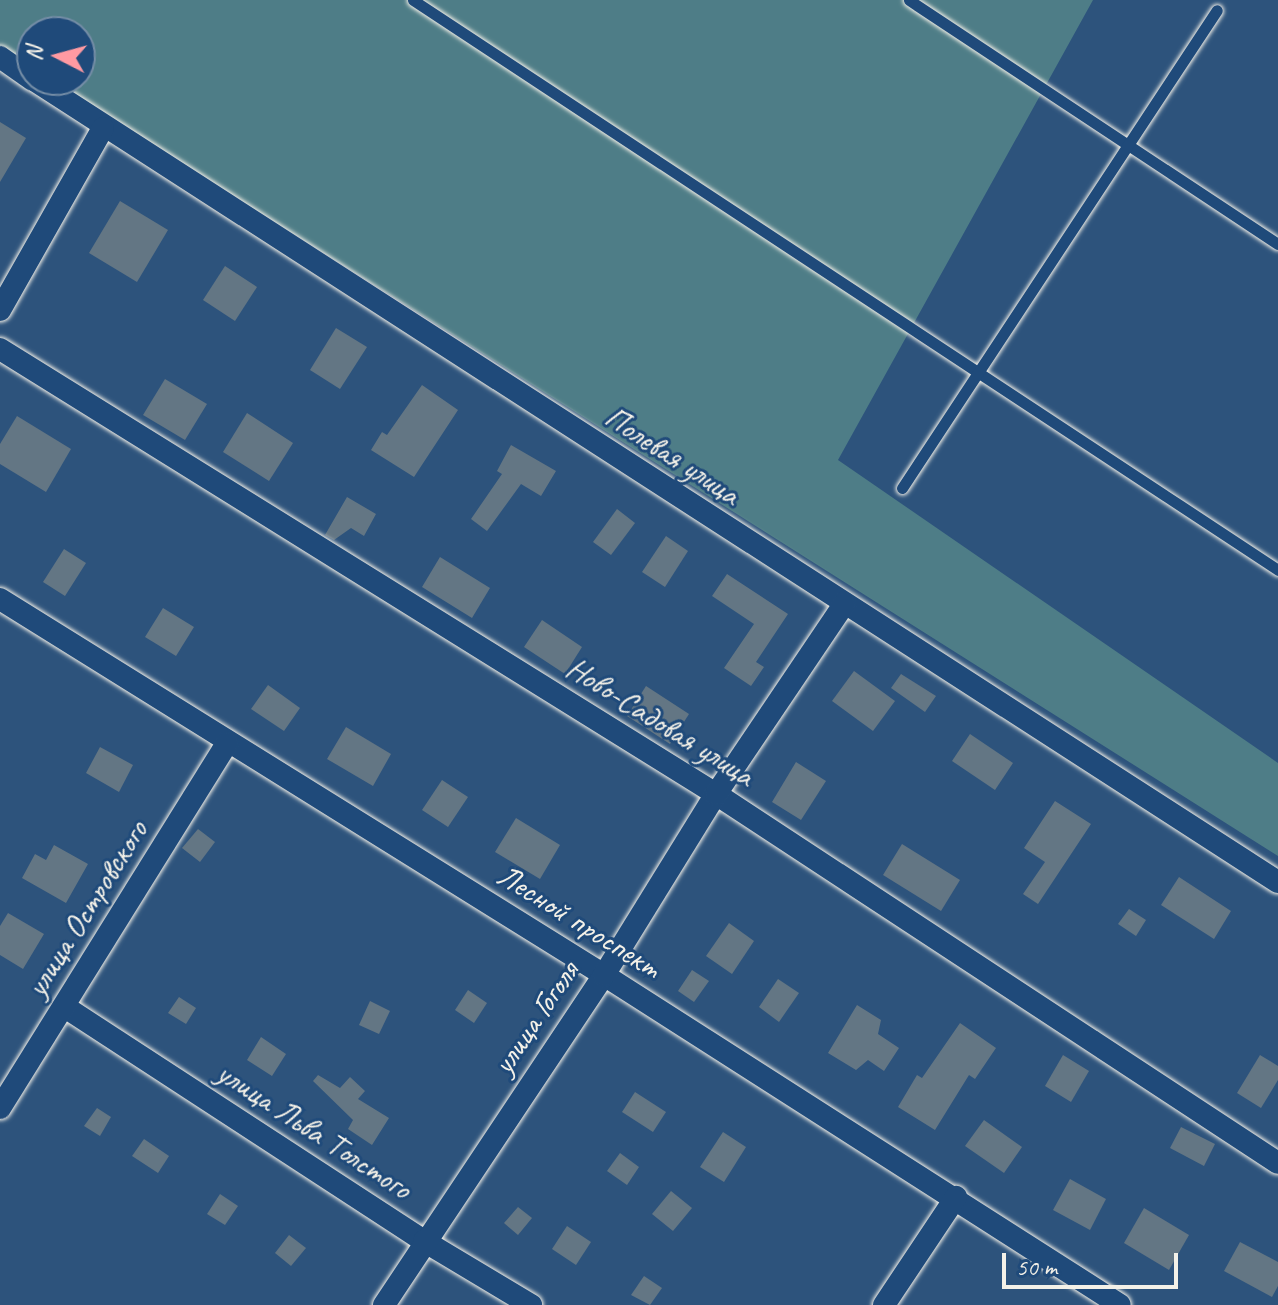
<!DOCTYPE html>
<meta charset="utf-8">
<style>
body{margin:0}
#map{position:relative;width:1278px;height:1305px;overflow:hidden;background:#2d537c;font-family:Caveat,sans-serif}
div>[style]{position:absolute}
.green>*{inset:0;background:#4e7d87}
.building>*{inset:0;background:#637684}
.roads{filter:drop-shadow(0 0 2px #f4f1e8) drop-shadow(0 0 2px #f4f1e8)}
.service>*{height:11px;margin:-5.5px;padding:0 5.5px;transform-origin:5.5px;border-radius:5.5px;background:#1f4a7a}
.minor>*{height:22px;margin:-11px;padding:0 11px;transform-origin:11px;border-radius:11px;background:#1f4a7a}
span{translate:-50% -50%;white-space:nowrap;text-align:center;line-height:1.15;-webkit-text-stroke:6px #1f4a7a;paint-order:stroke}
.street-label{font-size:32px;color:#f4f1e8}
.north{position:absolute;left:16px;top:16px;width:80px;height:80px;box-sizing:border-box;background:#1f4a7a;border:2px solid #748da6;border-radius:50%;rotate:276deg;font-size:22px;font-weight:700;line-height:32px;text-align:center;color:#f4f1e8}
.north::after{content:'';display:block;margin:auto;width:28px;height:36px;background:#ff9aa2;clip-path:polygon(50% 0,100% 100%,50% 72%,0 100%)}
.scale{position:absolute;left:1002px;top:1253px;width:176px;height:36px;box-sizing:border-box;border:4px solid #f4f1e8;border-top:0;padding-left:10px;font-size:24px;line-height:28px;white-space:nowrap;color:#f4f1e8;-webkit-text-stroke:6px #1f4a7a;paint-order:stroke}
</style>
<div id="map">
<div class="green">
<div style="clip-path:polygon(0 0,1093px 0,838px 460px,1278px 763px,1278px 856px,50px 80px,80px 80px,80px 32px,32px 32px,32px 68px,0 48px)"></div>
</div>
<div class="building">
<div style="clip-path:polygon(0 122px,26px 138px,0 182px)"></div>
<div style="clip-path:polygon(120px 201px,168px 230px,137px 282px,89px 253px)"></div>
<div style="clip-path:polygon(225px 266px,257px 287px,235px 321px,203px 300px)"></div>
<div style="clip-path:polygon(336px 328px,367px 347px,340px 389px,310px 370px)"></div>
<div style="clip-path:polygon(165px 379px,207px 404px,185px 440px,143px 415px)"></div>
<div style="clip-path:polygon(422px 385px,458px 410px,414px 477px,371px 450px,382px 432px,387px 435px)"></div>
<div style="clip-path:polygon(247px 413px,293px 443px,269px 481px,223px 452px)"></div>
<div style="clip-path:polygon(17px 416px,71px 449px,46px 492px,0 464px,0 444px)"></div>
<div style="clip-path:polygon(511px 445px,556px 471px,541px 496px,521px 484px,487px 531px,471px 519px,502px 474px,497px 471px)"></div>
<div style="clip-path:polygon(347px 497px,376px 514px,364px 536px,351px 528px,334px 540px,325px 535px)"></div>
<div style="clip-path:polygon(617px 509px,635px 523px,611px 555px,593px 542px)"></div>
<div style="clip-path:polygon(666px 536px,688px 551px,665px 587px,642px 572px)"></div>
<div style="clip-path:polygon(64px 549px,86px 563px,65px 596px,43px 582px)"></div>
<div style="clip-path:polygon(440px 557px,490px 588px,472px 618px,422px 587px)"></div>
<div style="clip-path:polygon(727px 574px,788px 614px,756px 662px,764px 667px,751px 686px,724px 668px,754px 624px,712px 596px)"></div>
<div style="clip-path:polygon(163px 608px,194px 627px,176px 656px,145px 637px)"></div>
<div style="clip-path:polygon(542px 620px,582px 647px,565px 674px,524px 647px)"></div>
<div style="clip-path:polygon(854px 671px,895px 701px,873px 731px,832px 701px)"></div>
<div style="clip-path:polygon(901px 674px,936px 696px,925px 712px,891px 688px)"></div>
<div style="clip-path:polygon(268px 685px,300px 708px,284px 731px,251px 709px)"></div>
<div style="clip-path:polygon(646px 686px,689px 714px,670px 744px,627px 716px)"></div>
<div style="clip-path:polygon(346px 727px,391px 754px,373px 786px,327px 759px)"></div>
<div style="clip-path:polygon(970px 734px,1013px 763px,995px 790px,952px 761px)"></div>
<div style="clip-path:polygon(100px 747px,133px 765px,119px 792px,86px 773px)"></div>
<div style="clip-path:polygon(796px 762px,826px 781px,801px 820px,772px 802px)"></div>
<div style="clip-path:polygon(442px 780px,468px 797px,448px 827px,422px 810px)"></div>
<div style="clip-path:polygon(1055px 801px,1091px 824px,1038px 904px,1023px 894px,1045px 862px,1024px 848px)"></div>
<div style="clip-path:polygon(516px 818px,560px 845px,540px 879px,495px 852px)"></div>
<div style="clip-path:polygon(198px 829px,215px 842px,200px 862px,182px 848px)"></div>
<div style="clip-path:polygon(902px 844px,960px 880px,941px 911px,883px 875px)"></div>
<div style="clip-path:polygon(54px 845px,88px 864px,66px 903px,22px 878px,35px 854px,46px 860px)"></div>
<div style="clip-path:polygon(1179px 877px,1231px 911px,1214px 939px,1161px 905px)"></div>
<div style="clip-path:polygon(1129px 909px,1146px 920px,1136px 936px,1118px 924px)"></div>
<div style="clip-path:polygon(8px 913px,44px 934px,23px 969px,0 955px,0 926px)"></div>
<div style="clip-path:polygon(729px 923px,754px 941px,732px 974px,706px 956px)"></div>
<div style="clip-path:polygon(692px 970px,709px 981px,694px 1002px,678px 991px)"></div>
<div style="clip-path:polygon(778px 979px,799px 993px,779px 1022px,759px 1007px)"></div>
<div style="clip-path:polygon(468px 990px,487px 1003px,474px 1023px,455px 1010px)"></div>
<div style="clip-path:polygon(179px 997px,196px 1008px,186px 1024px,168px 1013px)"></div>
<div style="clip-path:polygon(370px 1001px,390px 1011px,379px 1034px,359px 1025px)"></div>
<div style="clip-path:polygon(857px 1005px,881px 1020px,878px 1034px,899px 1048px,884px 1071px,868px 1060px,856px 1070px,828px 1053px)"></div>
<div style="clip-path:polygon(960px 1023px,996px 1048px,975px 1079px,969px 1075px,935px 1130px,898px 1107px,917px 1075px,922px 1078px)"></div>
<div style="clip-path:polygon(261px 1037px,286px 1054px,272px 1076px,247px 1060px)"></div>
<div style="clip-path:polygon(1063px 1055px,1089px 1071px,1071px 1102px,1045px 1086px)"></div>
<div style="clip-path:polygon(1260px 1055px,1278px 1066px,1278px 1080px,1261px 1108px,1237px 1093px)"></div>
<div style="clip-path:polygon(318px 1075px,340px 1088px,350px 1077px,365px 1091px,358px 1099px,389px 1118px,372px 1145px,348px 1129px,353px 1120px,313px 1081px)"></div>
<div style="clip-path:polygon(635px 1092px,666px 1112px,653px 1132px,622px 1112px)"></div>
<div style="clip-path:polygon(97px 1108px,111px 1117px,100px 1136px,84px 1126px)"></div>
<div style="clip-path:polygon(984px 1120px,1022px 1147px,1004px 1173px,965px 1146px)"></div>
<div style="clip-path:polygon(1181px 1127px,1215px 1144px,1204px 1166px,1170px 1148px)"></div>
<div style="clip-path:polygon(723px 1132px,746px 1147px,724px 1182px,700px 1167px)"></div>
<div style="clip-path:polygon(144px 1139px,169px 1156px,158px 1173px,132px 1156px)"></div>
<div style="clip-path:polygon(620px 1153px,639px 1167px,627px 1185px,607px 1171px)"></div>
<div style="clip-path:polygon(1070px 1179px,1106px 1199px,1090px 1230px,1053px 1210px)"></div>
<div style="clip-path:polygon(671px 1191px,692px 1208px,673px 1231px,652px 1214px)"></div>
<div style="clip-path:polygon(220px 1194px,238px 1206px,225px 1225px,207px 1214px)"></div>
<div style="clip-path:polygon(518px 1207px,532px 1218px,518px 1235px,504px 1223px)"></div>
<div style="clip-path:polygon(1144px 1208px,1189px 1235px,1169px 1270px,1124px 1243px)"></div>
<div style="clip-path:polygon(567px 1226px,591px 1242px,576px 1265px,552px 1249px)"></div>
<div style="clip-path:polygon(289px 1235px,306px 1248px,291px 1266px,275px 1253px)"></div>
<div style="clip-path:polygon(1240px 1242px,1278px 1262px,1278px 1286px,1272px 1297px,1224px 1271px)"></div>
<div style="clip-path:polygon(644px 1276px,662px 1288px,650px 1305px,631px 1295px)"></div>
</div>
<div class="roads">
<div class="service">
<div style="left:413px;top:0;width:1036px;rotate:33.38deg"></div>
<div style="left:909px;top:0;width:442px;rotate:33.5deg"></div>
<div style="left:902px;top:488px;width:572px;rotate:-56.62deg"></div>
</div>
<div class="minor">
<div style="left:0;top:57px;width:39px;rotate:35deg"></div>
<div style="left:34px;top:80px;width:1480px;rotate:32.81deg"></div>
<div style="left:0;top:310px;width:209px;rotate:-60.5deg"></div>
<div style="left:0;top:349px;width:843px;rotate:31.86deg"></div>
<div style="left:716px;top:794px;width:672px;rotate:33.29deg"></div>
<div style="left:0;top:599px;width:711px;rotate:31.9deg"></div>
<div style="left:604px;top:975px;width:612px;rotate:32.6deg"></div>
<div style="left:65px;top:1007px;width:429px;rotate:33.1deg"></div>
<div style="left:424px;top:1241px;width:125px;rotate:30.9deg"></div>
<div style="left:0;top:1108px;width:430px;rotate:-58.1deg"></div>
<div style="left:384px;top:1305px;width:397px;rotate:-56.3deg"></div>
<div style="left:604px;top:975px;width:213px;rotate:-58.3deg"></div>
<div style="left:716px;top:794px;width:229px;rotate:-56deg"></div>
<div style="left:884px;top:1305px;width:130px;rotate:-56.3deg"></div>
</div>
</div>
<div class="street-label">
<span style="left:672px;top:456px;rotate:33deg">Полевая улица</span>
<span style="left:660px;top:722px;rotate:32deg">Ново-Садовая улица</span>
<span style="left:87px;top:909px;rotate:-58deg">улица Островского</span>
<span style="left:579px;top:922px;rotate:32deg">Лесной проспект</span>
<span style="left:536px;top:1018px;rotate:-56deg">улица Гоголя</span>
<span style="left:314px;top:1131px;rotate:33deg">улица Льва Толстого</span>
</div>
<div class="north">N</div>
<div class="scale">50 m</div>
</div>
